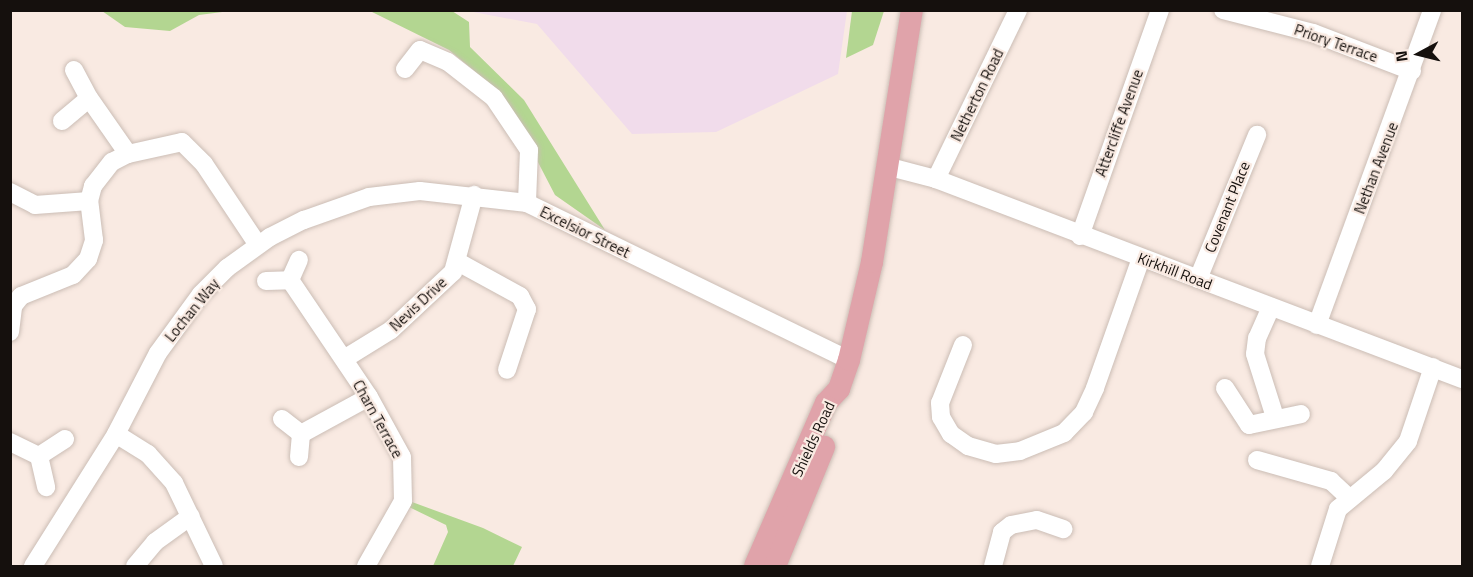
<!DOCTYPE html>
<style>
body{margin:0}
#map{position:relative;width:1473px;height:577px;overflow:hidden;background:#f9eae2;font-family:"Titillium Web",sans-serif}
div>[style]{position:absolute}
.industrial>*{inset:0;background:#f1dceb}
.green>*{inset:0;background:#b3d691}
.roads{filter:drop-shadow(0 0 2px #cbbdb5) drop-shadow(0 0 2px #cbbdb5)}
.minor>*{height:18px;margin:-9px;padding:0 9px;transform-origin:9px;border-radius:9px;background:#fff}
.major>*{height:22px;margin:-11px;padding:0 11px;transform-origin:11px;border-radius:11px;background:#e0a3aa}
span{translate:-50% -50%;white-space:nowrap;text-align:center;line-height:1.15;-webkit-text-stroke:4.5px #f9eae2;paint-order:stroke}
.street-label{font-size:15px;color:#15100d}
.frame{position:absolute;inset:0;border:12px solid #15100d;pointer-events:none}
.north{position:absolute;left:1389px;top:24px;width:60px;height:60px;-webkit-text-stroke:4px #f9eae2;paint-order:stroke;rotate:263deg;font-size:16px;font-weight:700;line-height:24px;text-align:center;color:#15100d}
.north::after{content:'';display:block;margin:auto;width:21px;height:27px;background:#15100d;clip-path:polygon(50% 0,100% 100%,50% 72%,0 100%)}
</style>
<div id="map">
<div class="industrial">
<div style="clip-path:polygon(468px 11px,847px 11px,838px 74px,716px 132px,632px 134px,537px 24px)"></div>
</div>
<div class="green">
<div style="clip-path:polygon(102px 11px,230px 11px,199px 15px,170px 31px,125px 27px)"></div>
<div style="clip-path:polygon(370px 11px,452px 11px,469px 22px,470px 47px,524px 100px,605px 230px,555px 195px,514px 116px,478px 74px,449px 50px)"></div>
<div style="clip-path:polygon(852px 11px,884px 11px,873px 45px,846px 58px)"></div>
<div style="clip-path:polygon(412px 502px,483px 528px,522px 547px,513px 566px,433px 566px,448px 532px,446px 525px,409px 507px)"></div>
</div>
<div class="roads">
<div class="minor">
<div style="left:1223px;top:10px;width:93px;rotate:14.3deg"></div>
<div style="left:1313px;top:33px;width:106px;rotate:21deg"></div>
<div style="left:405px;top:69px;width:24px;rotate:-52deg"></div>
<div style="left:420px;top:50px;width:30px;rotate:23deg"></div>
<div style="left:448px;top:62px;width:58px;rotate:38deg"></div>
<div style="left:494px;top:98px;width:63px;rotate:56.1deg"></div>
<div style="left:529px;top:150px;width:53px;rotate:92.2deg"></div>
<div style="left:74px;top:70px;width:32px;rotate:62deg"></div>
<div style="left:89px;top:98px;width:68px;rotate:55.1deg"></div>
<div style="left:62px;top:121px;width:35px;rotate:-40deg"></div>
<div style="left:886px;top:166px;width:52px;rotate:14.6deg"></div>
<div style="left:936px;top:179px;width:563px;rotate:20.82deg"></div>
<div style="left:936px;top:179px;width:188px;rotate:-64.1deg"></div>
<div style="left:10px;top:192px;width:28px;rotate:27deg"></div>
<div style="left:35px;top:205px;width:54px;rotate:-4.2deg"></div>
<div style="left:1080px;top:236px;width:240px;rotate:-70.5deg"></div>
<div style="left:458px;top:262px;width:71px;rotate:28.7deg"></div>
<div style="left:520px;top:296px;width:15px;rotate:62deg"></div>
<div style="left:527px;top:309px;width:64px;rotate:108.2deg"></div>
<div style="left:1198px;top:279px;width:156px;rotate:-67.7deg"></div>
<div style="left:290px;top:280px;width:22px;rotate:-66deg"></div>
<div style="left:266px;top:281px;width:24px;rotate:-2deg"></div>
<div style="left:290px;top:280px;width:141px;rotate:56deg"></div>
<div style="left:369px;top:397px;width:68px;rotate:61.2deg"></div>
<div style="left:402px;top:457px;width:44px;rotate:88.7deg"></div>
<div style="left:403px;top:501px;width:75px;rotate:119.6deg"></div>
<div style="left:1271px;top:307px;width:34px;rotate:114deg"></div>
<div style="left:1257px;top:338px;width:16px;rotate:97deg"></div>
<div style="left:1255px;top:354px;width:66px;rotate:72.4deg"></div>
<div style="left:1317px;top:325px;width:335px;rotate:-69.9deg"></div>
<div style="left:10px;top:332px;width:26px;rotate:-83deg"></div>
<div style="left:13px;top:306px;width:13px;rotate:-51deg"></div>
<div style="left:21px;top:296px;width:56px;rotate:-22deg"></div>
<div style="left:73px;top:275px;width:22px;rotate:-47deg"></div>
<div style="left:88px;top:259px;width:20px;rotate:-72deg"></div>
<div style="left:94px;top:240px;width:39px;rotate:-97deg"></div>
<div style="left:89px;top:201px;width:16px;rotate:-75deg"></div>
<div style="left:93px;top:186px;width:31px;rotate:-52deg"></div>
<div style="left:112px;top:162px;width:18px;rotate:-27deg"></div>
<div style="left:128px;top:154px;width:55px;rotate:-12.5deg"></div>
<div style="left:182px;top:142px;width:31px;rotate:45deg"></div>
<div style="left:204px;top:164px;width:97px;rotate:56.3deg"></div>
<div style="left:963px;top:345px;width:62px;rotate:111.6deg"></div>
<div style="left:940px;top:403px;width:14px;rotate:86deg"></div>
<div style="left:941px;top:417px;width:20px;rotate:60deg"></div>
<div style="left:951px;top:434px;width:21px;rotate:35deg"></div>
<div style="left:968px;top:446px;width:29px;rotate:16deg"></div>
<div style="left:996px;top:454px;width:24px;rotate:-7deg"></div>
<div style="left:1020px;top:451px;width:48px;rotate:-22.2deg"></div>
<div style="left:1064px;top:433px;width:29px;rotate:-46deg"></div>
<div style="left:1084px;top:412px;width:26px;rotate:-65deg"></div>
<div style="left:1095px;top:388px;width:138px;rotate:-70.5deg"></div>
<div style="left:344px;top:359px;width:55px;rotate:-31.7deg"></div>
<div style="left:391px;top:330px;width:85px;rotate:-43.1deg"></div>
<div style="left:453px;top:272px;width:80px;rotate:-74.7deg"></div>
<div style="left:1225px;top:388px;width:44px;rotate:57deg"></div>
<div style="left:1249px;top:425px;width:53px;rotate:-11.9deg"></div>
<div style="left:282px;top:419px;width:24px;rotate:38deg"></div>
<div style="left:116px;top:434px;width:38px;rotate:32deg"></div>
<div style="left:148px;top:454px;width:39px;rotate:48deg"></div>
<div style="left:174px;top:483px;width:92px;rotate:64.3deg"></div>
<div style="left:10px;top:442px;width:32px;rotate:26deg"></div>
<div style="left:39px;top:456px;width:31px;rotate:-33deg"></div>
<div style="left:39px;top:456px;width:32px;rotate:77deg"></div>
<div style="left:299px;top:457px;width:23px;rotate:-85deg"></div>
<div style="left:301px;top:434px;width:77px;rotate:-28.6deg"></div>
<div style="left:1257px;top:460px;width:77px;rotate:15.8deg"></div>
<div style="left:1331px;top:481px;width:26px;rotate:43deg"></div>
<div style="left:33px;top:566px;width:156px;rotate:-57.8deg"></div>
<div style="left:116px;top:434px;width:91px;rotate:-62.6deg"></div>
<div style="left:158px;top:353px;width:73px;rotate:-53.9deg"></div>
<div style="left:201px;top:294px;width:37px;rotate:-45deg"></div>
<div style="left:227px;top:268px;width:53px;rotate:-35.8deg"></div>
<div style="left:270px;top:237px;width:38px;rotate:-27deg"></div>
<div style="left:304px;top:220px;width:69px;rotate:-19.5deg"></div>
<div style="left:369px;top:197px;width:51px;rotate:-6.7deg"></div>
<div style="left:420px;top:191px;width:108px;rotate:6.4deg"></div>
<div style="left:527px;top:203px;width:358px;rotate:26deg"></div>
<div style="left:135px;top:566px;width:31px;rotate:-50deg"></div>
<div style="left:155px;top:542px;width:44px;rotate:-35.8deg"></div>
<div style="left:993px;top:566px;width:35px;rotate:-75deg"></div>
<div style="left:1002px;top:532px;width:11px;rotate:-38deg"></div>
<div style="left:1011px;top:525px;width:26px;rotate:-11deg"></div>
<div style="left:1037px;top:520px;width:28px;rotate:19deg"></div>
<div style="left:1320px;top:566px;width:60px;rotate:-72.5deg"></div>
<div style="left:1338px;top:509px;width:60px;rotate:-39.6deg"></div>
<div style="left:1384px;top:471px;width:38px;rotate:-51deg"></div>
<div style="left:1408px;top:441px;width:78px;rotate:-71.3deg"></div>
</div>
<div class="major">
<div style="left:755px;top:566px;width:178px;rotate:-66.5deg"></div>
<div style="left:826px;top:403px;width:19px;rotate:-47deg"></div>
<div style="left:839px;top:389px;width:31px;rotate:-71deg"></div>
<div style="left:849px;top:360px;width:101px;rotate:-76.8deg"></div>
<div style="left:872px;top:262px;width:255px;rotate:-81deg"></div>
<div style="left:775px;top:566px;width:129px;rotate:-67.6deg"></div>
</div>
</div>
<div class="street-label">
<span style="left:1336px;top:43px;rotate:19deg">Priory Terrace</span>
<span style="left:977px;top:95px;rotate:-64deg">Netherton Road</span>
<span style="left:1119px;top:123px;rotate:-70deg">Attercliffe Avenue</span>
<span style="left:1376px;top:168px;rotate:-69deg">Nethan Avenue</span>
<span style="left:1227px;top:207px;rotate:-68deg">Covenant Place</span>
<span style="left:585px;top:232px;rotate:26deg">Excelsior Street</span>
<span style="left:1175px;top:271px;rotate:21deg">Kirkhill Road</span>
<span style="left:418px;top:304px;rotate:-43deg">Nevis Drive</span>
<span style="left:192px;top:310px;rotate:-51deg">Lochan Way</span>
<span style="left:378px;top:419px;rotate:61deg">Charn Terrace</span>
<span style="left:813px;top:439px;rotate:-65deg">Shields Road</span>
</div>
<div class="frame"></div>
<div class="north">N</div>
</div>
